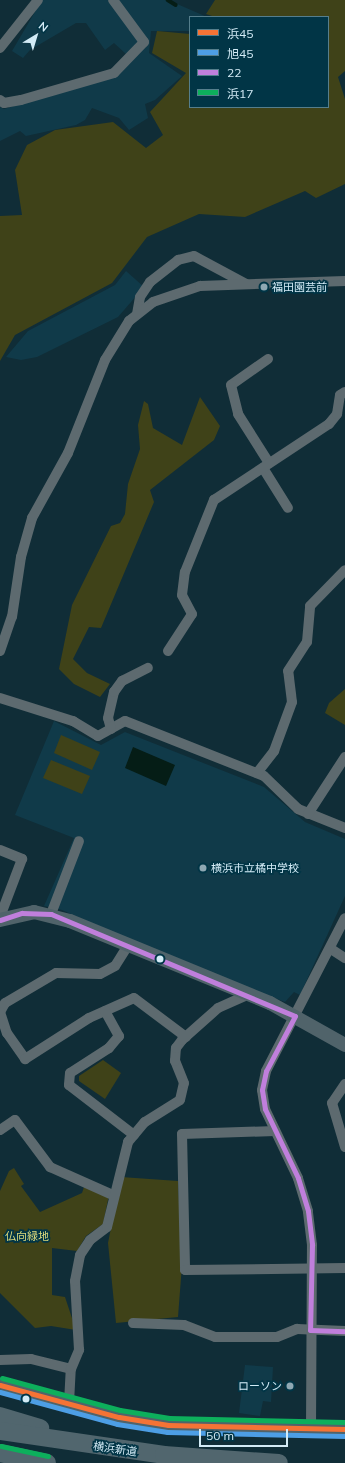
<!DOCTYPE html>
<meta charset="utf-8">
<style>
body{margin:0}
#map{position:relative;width:345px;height:1463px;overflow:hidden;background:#102d37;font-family:Mulish,"Noto Sans JP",sans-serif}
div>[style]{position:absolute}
.built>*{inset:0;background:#103a49}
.green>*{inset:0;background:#3f4218}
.water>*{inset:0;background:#051d16}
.stream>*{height:3.5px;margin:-1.75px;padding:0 1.75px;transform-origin:1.75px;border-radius:1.75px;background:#051d16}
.street>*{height:10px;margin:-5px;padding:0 5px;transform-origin:5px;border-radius:5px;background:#5d6a6f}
.secondary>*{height:14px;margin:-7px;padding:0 7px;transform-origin:7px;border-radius:7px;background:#50636a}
.highway>*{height:18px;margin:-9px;padding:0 9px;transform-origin:9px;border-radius:9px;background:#51666e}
.bus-1>*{height:5px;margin:-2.5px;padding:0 2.5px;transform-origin:2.5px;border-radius:2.5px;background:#f57335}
.bus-2>*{height:5px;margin:-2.5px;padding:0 2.5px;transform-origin:2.5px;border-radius:2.5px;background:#4d9ee5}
.bus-3>*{height:5px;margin:-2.5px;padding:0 2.5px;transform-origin:2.5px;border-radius:2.5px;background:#c07fdc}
.bus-4>*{height:5px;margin:-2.5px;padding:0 2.5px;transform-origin:2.5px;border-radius:2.5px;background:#0daf5c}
.dots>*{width:11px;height:11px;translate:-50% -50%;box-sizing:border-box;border:2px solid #013546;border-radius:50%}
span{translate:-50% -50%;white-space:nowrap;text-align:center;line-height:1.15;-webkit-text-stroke:3.5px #013546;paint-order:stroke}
.poi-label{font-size:11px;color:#d3ebf6}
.left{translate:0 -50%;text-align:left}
.right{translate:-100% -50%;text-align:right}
.park-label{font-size:11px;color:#dcda7c}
.street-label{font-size:11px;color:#d3ebf6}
.legend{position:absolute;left:189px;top:16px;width:140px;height:92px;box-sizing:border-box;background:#013546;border:1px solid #557e8c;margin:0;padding:5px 7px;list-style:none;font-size:12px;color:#d3ebf6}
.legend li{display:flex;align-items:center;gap:8px;height:20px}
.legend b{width:20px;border:1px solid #557e8c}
.north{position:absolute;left:16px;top:16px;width:40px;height:40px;-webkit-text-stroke:3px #013546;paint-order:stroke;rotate:38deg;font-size:11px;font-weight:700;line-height:16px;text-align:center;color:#d3ebf6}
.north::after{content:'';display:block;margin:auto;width:14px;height:18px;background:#d3ebf6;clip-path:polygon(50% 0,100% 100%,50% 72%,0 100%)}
.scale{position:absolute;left:199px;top:1429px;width:89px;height:18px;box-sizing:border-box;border:2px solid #d3ebf6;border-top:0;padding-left:5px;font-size:12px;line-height:14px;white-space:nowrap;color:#d3ebf6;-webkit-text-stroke:3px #013546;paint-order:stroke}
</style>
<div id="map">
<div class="built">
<div style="clip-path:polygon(42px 0,168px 0,207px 17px,190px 17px,190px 31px,151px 31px,149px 53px,182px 76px,155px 100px,145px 104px,148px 118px,129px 130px,119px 118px,92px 108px,85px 120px,76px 125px,26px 136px,20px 131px,0 141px,0 107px,4px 109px,118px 74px,127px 55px,114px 43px,105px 50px,86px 23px,76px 23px,30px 50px,23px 58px,12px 51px)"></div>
<div style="clip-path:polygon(126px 271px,144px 287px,118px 317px,37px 357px,21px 360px,6px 357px,28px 331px,115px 285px)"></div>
<div style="clip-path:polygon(54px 721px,101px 745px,125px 732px,264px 787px,305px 822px,345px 839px,345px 896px,300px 995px,294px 992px,285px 1002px,128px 940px,62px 910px,44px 906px,74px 838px,15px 815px)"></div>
<div style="clip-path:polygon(245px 1365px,273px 1367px,271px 1402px,263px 1401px,260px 1416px,239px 1413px)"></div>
</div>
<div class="green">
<div style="clip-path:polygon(215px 0,345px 0,345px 71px,338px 77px,345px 99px,345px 184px,316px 198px,305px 191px,245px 217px,199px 214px,147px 237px,112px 283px,15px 335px,0 361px,0 216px,22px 215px,15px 170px,27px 145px,55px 130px,113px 122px,146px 148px,163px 135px,150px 112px,186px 73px,152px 53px,157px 31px,190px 34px,190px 107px,328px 107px,328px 17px,215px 17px,206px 14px)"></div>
<div style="clip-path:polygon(200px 397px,220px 426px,214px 440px,150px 490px,154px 502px,101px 628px,89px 627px,73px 659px,87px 673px,110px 684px,100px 697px,74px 684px,59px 669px,72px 605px,111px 526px,120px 523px,125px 514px,128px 484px,140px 449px,138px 425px,144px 401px,148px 404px,153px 428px,182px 445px)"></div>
<div style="clip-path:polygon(345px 689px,345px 725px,325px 713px,329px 703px)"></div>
<div style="clip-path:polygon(61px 735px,100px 752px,92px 770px,54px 753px)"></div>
<div style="clip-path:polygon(51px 760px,90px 776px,82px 794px,43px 778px)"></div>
<div style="clip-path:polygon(103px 1060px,121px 1073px,105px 1099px,79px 1081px,79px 1076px)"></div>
<div style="clip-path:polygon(14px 1168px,24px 1184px,21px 1186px,40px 1212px,82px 1193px,84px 1187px,109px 1195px,103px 1224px,86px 1236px,77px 1251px,52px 1248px,52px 1295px,65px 1297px,76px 1330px,51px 1326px,35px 1328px,0 1293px,0 1191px,9px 1171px)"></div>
<div style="clip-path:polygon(121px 1177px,178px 1181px,182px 1265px,178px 1317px,116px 1323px,108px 1243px)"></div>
</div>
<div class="water">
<div style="clip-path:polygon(133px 747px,175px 765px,166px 786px,125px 768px)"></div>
</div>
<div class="stream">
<div style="left:168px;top:0;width:9px;rotate:32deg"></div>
</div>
<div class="street">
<div style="left:0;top:48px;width:61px;rotate:-51.6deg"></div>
<div style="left:0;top:100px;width:5px;rotate:37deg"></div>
<div style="left:4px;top:103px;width:17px;rotate:-10deg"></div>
<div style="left:21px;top:100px;width:97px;rotate:-16.2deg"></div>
<div style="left:114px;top:73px;width:43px;rotate:-45.9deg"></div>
<div style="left:144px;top:42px;width:52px;rotate:-126.4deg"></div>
<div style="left:137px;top:314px;width:17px;rotate:-80deg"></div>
<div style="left:140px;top:297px;width:18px;rotate:-56deg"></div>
<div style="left:150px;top:282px;width:36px;rotate:-38deg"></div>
<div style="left:178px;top:260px;width:16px;rotate:-14deg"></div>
<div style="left:194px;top:256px;width:59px;rotate:28.3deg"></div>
<div style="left:268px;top:359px;width:45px;rotate:144.9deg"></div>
<div style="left:231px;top:385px;width:30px;rotate:76deg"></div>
<div style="left:238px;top:414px;width:58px;rotate:57.7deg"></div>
<div style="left:263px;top:468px;width:47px;rotate:58deg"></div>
<div style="left:0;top:651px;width:36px;rotate:-71deg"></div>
<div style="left:12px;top:617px;width:61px;rotate:-81.5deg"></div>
<div style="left:21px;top:557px;width:41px;rotate:-74.2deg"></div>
<div style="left:32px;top:518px;width:74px;rotate:-61deg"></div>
<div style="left:68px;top:453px;width:100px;rotate:-68.3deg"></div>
<div style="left:105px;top:360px;width:46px;rotate:-58.4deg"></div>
<div style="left:129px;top:321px;width:31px;rotate:-38deg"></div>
<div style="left:153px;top:302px;width:50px;rotate:-18.8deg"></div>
<div style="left:200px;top:286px;width:145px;rotate:-2deg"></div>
<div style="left:168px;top:651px;width:44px;rotate:-57deg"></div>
<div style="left:192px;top:614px;width:21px;rotate:-118deg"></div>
<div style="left:182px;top:595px;width:23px;rotate:-83deg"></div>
<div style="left:185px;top:572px;width:78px;rotate:-68.1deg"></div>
<div style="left:214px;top:500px;width:138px;rotate:-33.5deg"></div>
<div style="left:329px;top:424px;width:13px;rotate:-51deg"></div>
<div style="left:337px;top:414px;width:19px;rotate:-81deg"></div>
<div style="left:340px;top:395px;width:6px;rotate:-31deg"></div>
<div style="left:0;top:698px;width:77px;rotate:17.5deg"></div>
<div style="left:73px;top:721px;width:29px;rotate:31deg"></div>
<div style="left:98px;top:736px;width:31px;rotate:-29deg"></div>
<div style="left:125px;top:721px;width:149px;rotate:21.6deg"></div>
<div style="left:264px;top:776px;width:47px;rotate:44.1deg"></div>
<div style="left:298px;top:809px;width:51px;rotate:22deg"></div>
<div style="left:111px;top:729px;width:11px;rotate:-105deg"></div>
<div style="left:108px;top:718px;width:27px;rotate:-77deg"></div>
<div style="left:114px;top:692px;width:14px;rotate:-54deg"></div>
<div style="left:122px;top:681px;width:29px;rotate:-27deg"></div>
<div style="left:257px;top:773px;width:28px;rotate:-52deg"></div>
<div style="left:274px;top:751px;width:52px;rotate:-69.8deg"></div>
<div style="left:292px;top:702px;width:31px;rotate:-97deg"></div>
<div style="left:288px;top:671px;width:35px;rotate:-57deg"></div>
<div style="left:307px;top:642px;width:36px;rotate:-85deg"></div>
<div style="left:310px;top:606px;width:50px;rotate:-45.8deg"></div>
<div style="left:308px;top:814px;width:68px;rotate:-57deg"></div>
<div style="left:0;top:850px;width:24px;rotate:22deg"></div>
<div style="left:22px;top:859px;width:62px;rotate:110.8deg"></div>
<div style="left:51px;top:914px;width:78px;rotate:-69deg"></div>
<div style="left:127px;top:947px;width:22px;rotate:122deg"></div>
<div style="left:115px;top:966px;width:17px;rotate:152deg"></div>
<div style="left:100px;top:974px;width:44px;rotate:-178.7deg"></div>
<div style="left:56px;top:973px;width:59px;rotate:149.5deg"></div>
<div style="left:5px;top:1003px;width:10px;rotate:119deg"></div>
<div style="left:0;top:1012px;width:22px;rotate:72deg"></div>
<div style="left:7px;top:1033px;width:32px;rotate:55deg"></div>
<div style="left:25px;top:1059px;width:76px;rotate:-32.6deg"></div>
<div style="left:89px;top:1018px;width:49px;rotate:-24deg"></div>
<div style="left:134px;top:998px;width:65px;rotate:36.9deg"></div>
<div style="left:331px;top:949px;width:17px;rotate:33deg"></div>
<div style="left:105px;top:1011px;width:29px;rotate:61deg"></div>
<div style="left:119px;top:1036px;width:16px;rotate:130deg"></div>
<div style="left:109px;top:1048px;width:46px;rotate:147.3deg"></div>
<div style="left:70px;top:1073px;width:12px;rotate:95deg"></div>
<div style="left:69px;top:1085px;width:82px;rotate:37.6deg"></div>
<div style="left:345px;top:1084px;width:23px;rotate:124deg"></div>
<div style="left:332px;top:1103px;width:46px;rotate:73.5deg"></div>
<div style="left:0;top:1130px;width:18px;rotate:-34deg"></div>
<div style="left:15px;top:1120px;width:59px;rotate:53.3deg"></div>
<div style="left:50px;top:1167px;width:69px;rotate:24deg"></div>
<div style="left:275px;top:1131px;width:93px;rotate:178.2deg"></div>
<div style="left:182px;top:1134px;width:136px;rotate:88.7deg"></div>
<div style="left:185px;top:1270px;width:160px;rotate:-0.7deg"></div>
<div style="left:133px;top:1323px;width:51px;rotate:2.2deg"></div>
<div style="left:184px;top:1325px;width:33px;rotate:21deg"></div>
<div style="left:215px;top:1337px;width:62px"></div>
<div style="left:277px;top:1337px;width:22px;rotate:-22deg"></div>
<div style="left:297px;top:1329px;width:48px;rotate:2.4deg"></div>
<div style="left:0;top:1360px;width:31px;rotate:-2deg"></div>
<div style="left:31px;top:1359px;width:41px;rotate:14deg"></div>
<div style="left:69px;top:1403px;width:34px;rotate:-87deg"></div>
<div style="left:71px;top:1369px;width:21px;rotate:-67deg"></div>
<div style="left:79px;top:1350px;width:69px;rotate:-93.3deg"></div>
<div style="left:75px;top:1281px;width:26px;rotate:-79deg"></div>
<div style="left:80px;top:1255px;width:18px;rotate:-56deg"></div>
<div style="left:90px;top:1240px;width:21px;rotate:-37deg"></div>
<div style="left:107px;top:1227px;width:88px;rotate:-76.1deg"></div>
<div style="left:128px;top:1142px;width:26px;rotate:-50deg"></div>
<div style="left:145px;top:1122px;width:41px;rotate:-32.2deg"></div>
<div style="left:180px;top:1100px;width:17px;rotate:-77deg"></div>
<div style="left:184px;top:1083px;width:24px;rotate:-112deg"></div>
<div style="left:175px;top:1061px;width:13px;rotate:-86deg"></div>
<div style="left:176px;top:1048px;width:10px;rotate:-53deg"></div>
<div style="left:182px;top:1040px;width:48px;rotate:-41.6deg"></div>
<div style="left:218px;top:1008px;width:34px;rotate:-24deg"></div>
<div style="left:311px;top:1428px;width:183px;rotate:-89.7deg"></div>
<div style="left:312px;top:1245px;width:34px;rotate:-97deg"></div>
<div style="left:308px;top:1211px;width:34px;rotate:-107deg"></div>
<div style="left:298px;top:1178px;width:76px;rotate:-115.6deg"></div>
<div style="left:265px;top:1109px;width:19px;rotate:-99deg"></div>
<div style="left:262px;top:1090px;width:19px;rotate:-78deg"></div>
<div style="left:266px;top:1071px;width:172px;rotate:-62.7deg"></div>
</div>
<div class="secondary">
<div style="left:0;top:920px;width:35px;rotate:-13deg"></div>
<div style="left:34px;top:912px;width:37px;rotate:14deg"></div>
<div style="left:70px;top:921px;width:216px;rotate:22.3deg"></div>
<div style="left:270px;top:1003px;width:86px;rotate:29.2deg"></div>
<div style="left:0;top:1385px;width:123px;rotate:15.1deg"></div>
<div style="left:119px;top:1417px;width:50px;rotate:9.3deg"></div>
<div style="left:168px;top:1425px;width:177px;rotate:1.3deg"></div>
</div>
<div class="highway">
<div style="left:0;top:1416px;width:42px;rotate:16.7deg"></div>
<div style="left:0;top:1431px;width:166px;rotate:8.3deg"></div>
<div style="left:164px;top:1455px;width:115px;rotate:4deg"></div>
<div style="left:0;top:1453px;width:48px;rotate:12deg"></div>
</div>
<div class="bus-1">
<div style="left:0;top:1385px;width:123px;rotate:15.1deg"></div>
<div style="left:119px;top:1417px;width:50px;rotate:9.3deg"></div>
<div style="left:168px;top:1425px;width:177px;rotate:1.3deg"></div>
</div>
<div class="bus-2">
<div style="left:0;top:1392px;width:121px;rotate:15.3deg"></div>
<div style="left:117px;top:1424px;width:51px;rotate:9.1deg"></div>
<div style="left:167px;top:1432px;width:178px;rotate:1.3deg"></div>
</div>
<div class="bus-3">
<div style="left:0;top:920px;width:23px;rotate:-18deg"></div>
<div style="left:22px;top:913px;width:29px;rotate:2deg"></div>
<div style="left:51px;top:914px;width:264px;rotate:22.7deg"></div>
<div style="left:295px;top:1016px;width:62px;rotate:117.8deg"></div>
<div style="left:266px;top:1071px;width:19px;rotate:102deg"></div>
<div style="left:262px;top:1090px;width:19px;rotate:81deg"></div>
<div style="left:265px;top:1109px;width:76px;rotate:64.4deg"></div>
<div style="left:298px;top:1178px;width:34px;rotate:73deg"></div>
<div style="left:308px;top:1211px;width:34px;rotate:83deg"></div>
<div style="left:312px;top:1245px;width:85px;rotate:91.3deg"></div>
<div style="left:310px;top:1330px;width:35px;rotate:2deg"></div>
</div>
<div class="bus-4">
<div style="left:2px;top:1378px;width:122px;rotate:15.2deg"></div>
<div style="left:120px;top:1410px;width:50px;rotate:9.3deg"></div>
<div style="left:169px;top:1418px;width:176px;rotate:1.3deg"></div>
<div style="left:1px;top:1446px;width:48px;rotate:12deg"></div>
</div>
<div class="dots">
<div style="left:264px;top:287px;background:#8fa8b3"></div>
<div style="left:203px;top:868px;background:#8fa8b3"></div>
<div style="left:160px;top:959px;background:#d3ebf6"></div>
<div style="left:290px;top:1386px;background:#8fa8b3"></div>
<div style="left:26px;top:1399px;background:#d3ebf6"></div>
</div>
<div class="poi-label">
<span class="left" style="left:272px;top:287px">福田園芸前</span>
<span class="left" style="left:211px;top:868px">横浜市立橘中学校</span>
<span class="right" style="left:282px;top:1386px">ローソン</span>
</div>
<div class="park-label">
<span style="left:27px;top:1236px">仏向緑地</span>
</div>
<div class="street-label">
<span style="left:115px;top:1449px;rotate:8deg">横浜新道</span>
</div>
<ul class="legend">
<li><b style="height:5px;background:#f57335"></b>浜45</li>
<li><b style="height:5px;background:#4d9ee5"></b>旭45</li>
<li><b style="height:5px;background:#c07fdc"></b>22</li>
<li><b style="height:5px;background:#0daf5c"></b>浜17</li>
</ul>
<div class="north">N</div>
<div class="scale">50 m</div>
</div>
